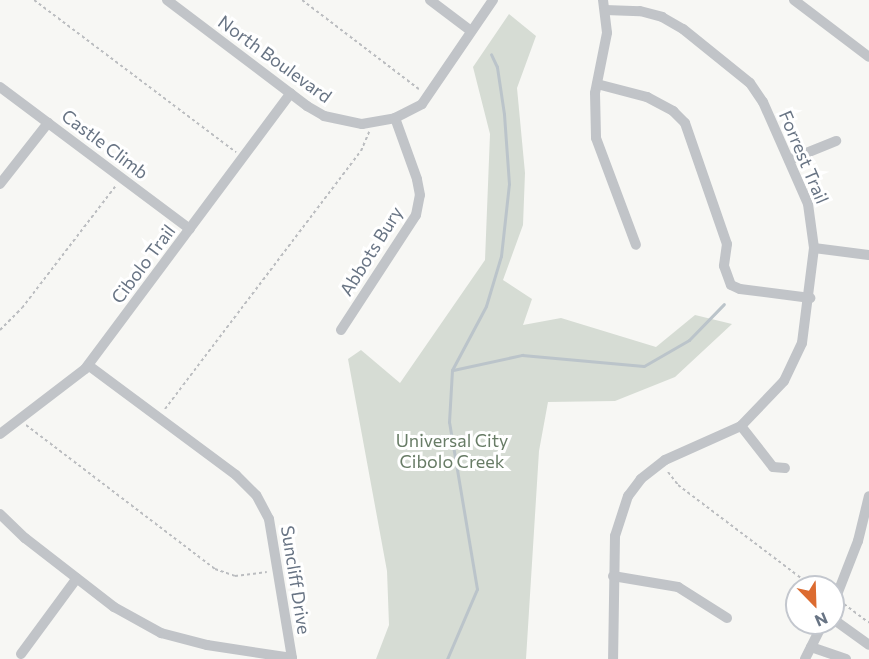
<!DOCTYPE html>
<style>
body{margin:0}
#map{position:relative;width:869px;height:659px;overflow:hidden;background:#f7f7f4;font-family:Commissioner,sans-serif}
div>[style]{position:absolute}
.green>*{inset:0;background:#d6dcd4}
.stream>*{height:3px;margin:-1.5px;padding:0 1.5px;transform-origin:1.5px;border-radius:1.5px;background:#bbc4ca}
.path>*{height:2px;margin-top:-1px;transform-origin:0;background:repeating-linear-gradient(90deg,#bbbdc0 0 3px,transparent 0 6px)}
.minor>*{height:10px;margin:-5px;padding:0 5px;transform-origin:5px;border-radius:5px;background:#c1c4c8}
span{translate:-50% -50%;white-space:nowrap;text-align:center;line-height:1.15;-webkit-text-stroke:6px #fff;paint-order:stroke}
.street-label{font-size:18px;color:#687484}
.park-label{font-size:18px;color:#687c66}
.north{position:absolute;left:785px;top:575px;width:60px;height:60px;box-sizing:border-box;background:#fff;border:2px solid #c3c7ce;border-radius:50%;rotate:157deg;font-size:16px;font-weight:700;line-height:24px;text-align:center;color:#687484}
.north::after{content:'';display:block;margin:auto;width:21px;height:27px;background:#dc6b30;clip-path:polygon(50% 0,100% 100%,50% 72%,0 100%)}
</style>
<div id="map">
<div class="green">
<div style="clip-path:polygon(509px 14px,536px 36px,517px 88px,525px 173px,523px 225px,503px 280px,532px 299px,523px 325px,561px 318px,656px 347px,695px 315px,732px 324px,675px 377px,615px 401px,548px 402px,539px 451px,526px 659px,376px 659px,389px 625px,387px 571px,348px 359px,361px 350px,400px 383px,485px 260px,490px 134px,473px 67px)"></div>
</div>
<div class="stream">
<div style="left:453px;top:370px;width:71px;rotate:-12.3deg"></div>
<div style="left:522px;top:355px;width:122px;rotate:5.2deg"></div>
<div style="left:644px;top:366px;width:52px;rotate:-30deg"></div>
<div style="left:689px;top:340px;width:50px;rotate:-45.8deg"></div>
<div style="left:447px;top:659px;width:76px;rotate:-66.8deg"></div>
<div style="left:477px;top:589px;width:169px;rotate:-99.5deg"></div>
<div style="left:449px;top:422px;width:52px;rotate:-86.7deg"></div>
<div style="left:452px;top:370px;width:72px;rotate:-62deg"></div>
<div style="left:486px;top:306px;width:52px;rotate:-73.3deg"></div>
<div style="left:501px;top:256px;width:72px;rotate:-83.7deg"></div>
<div style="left:509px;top:184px;width:70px;rotate:-94.1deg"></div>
<div style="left:504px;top:114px;width:48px;rotate:-98.5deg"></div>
<div style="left:497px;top:67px;width:14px;rotate:-115deg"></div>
</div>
<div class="path">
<div style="left:34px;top:0;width:253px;rotate:37deg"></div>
<div style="left:302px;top:0;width:147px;rotate:37.3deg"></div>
<div style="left:0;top:330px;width:31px;rotate:-45deg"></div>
<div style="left:22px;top:308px;width:153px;rotate:-52.5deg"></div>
<div style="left:165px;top:409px;width:324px;rotate:-52.8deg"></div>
<div style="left:361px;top:151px;width:21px;rotate:-67deg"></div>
<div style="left:26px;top:425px;width:238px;rotate:37.3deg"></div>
<div style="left:215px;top:569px;width:21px;rotate:19deg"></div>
<div style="left:235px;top:576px;width:32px;rotate:-7deg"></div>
<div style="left:668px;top:472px;width:16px;rotate:52deg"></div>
<div style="left:678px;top:485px;width:169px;rotate:37.1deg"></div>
<div style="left:844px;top:604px;width:31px;rotate:37deg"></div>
</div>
<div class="minor">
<div style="left:167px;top:0;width:176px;rotate:37.1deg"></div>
<div style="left:307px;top:106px;width:20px;rotate:30deg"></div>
<div style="left:324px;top:116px;width:39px;rotate:12deg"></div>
<div style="left:362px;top:124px;width:34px;rotate:-10deg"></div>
<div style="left:395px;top:118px;width:30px;rotate:-27deg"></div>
<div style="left:422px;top:104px;width:126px;rotate:-55.7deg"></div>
<div style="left:430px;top:0;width:51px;rotate:37.1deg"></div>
<div style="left:603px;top:0;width:33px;rotate:83deg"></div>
<div style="left:607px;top:33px;width:61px;rotate:101.3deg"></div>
<div style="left:595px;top:93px;width:45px;rotate:88.7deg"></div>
<div style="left:596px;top:138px;width:114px;rotate:69.5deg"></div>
<div style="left:794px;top:0;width:94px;rotate:37.2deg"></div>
<div style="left:605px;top:10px;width:35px;rotate:2deg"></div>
<div style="left:640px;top:11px;width:23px;rotate:15deg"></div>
<div style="left:662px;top:17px;width:24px;rotate:30deg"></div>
<div style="left:683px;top:29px;width:86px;rotate:38.9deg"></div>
<div style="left:750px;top:83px;width:23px;rotate:56deg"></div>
<div style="left:763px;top:102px;width:111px;rotate:66.2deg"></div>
<div style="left:808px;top:204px;width:44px;rotate:82.2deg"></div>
<div style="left:814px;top:248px;width:96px;rotate:97.2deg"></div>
<div style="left:802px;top:343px;width:42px;rotate:115.3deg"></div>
<div style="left:784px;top:381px;width:62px;rotate:133.7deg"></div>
<div style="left:741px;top:426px;width:83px;rotate:155.9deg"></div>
<div style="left:665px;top:460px;width:31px;rotate:142deg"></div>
<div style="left:641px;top:479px;width:21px;rotate:127deg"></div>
<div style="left:628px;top:496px;width:42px;rotate:108deg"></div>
<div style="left:615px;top:536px;width:123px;rotate:90.9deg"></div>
<div style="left:597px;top:84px;width:52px;rotate:14.6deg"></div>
<div style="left:647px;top:97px;width:30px;rotate:28deg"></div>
<div style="left:673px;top:111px;width:17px;rotate:45deg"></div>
<div style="left:685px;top:123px;width:128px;rotate:70.9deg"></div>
<div style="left:727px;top:244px;width:22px;rotate:98deg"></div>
<div style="left:724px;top:266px;width:20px;rotate:70deg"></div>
<div style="left:731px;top:285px;width:10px;rotate:24deg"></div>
<div style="left:740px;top:289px;width:71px;rotate:7.3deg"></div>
<div style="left:0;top:87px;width:237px;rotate:36.8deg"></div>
<div style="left:789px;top:160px;width:51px;rotate:-22deg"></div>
<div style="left:0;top:184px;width:78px;rotate:-51.8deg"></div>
<div style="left:814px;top:248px;width:55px;rotate:7.3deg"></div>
<div style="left:341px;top:330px;width:137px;rotate:-56.9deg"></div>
<div style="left:416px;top:215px;width:20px;rotate:-79deg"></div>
<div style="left:420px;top:195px;width:16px;rotate:-101deg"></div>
<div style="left:417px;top:179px;width:65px;rotate:-109.8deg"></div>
<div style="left:741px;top:426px;width:52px;rotate:52deg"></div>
<div style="left:773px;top:467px;width:12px;rotate:5deg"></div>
<div style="left:0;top:434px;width:107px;rotate:-37.4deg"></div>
<div style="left:85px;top:369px;width:344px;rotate:-53.3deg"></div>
<div style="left:0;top:514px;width:35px;rotate:44deg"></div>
<div style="left:25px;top:538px;width:113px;rotate:37.8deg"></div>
<div style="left:114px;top:607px;width:54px;rotate:29deg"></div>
<div style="left:161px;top:633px;width:48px;rotate:14.6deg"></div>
<div style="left:207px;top:645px;width:86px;rotate:8.7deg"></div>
<div style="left:292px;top:658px;width:141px;rotate:-99.4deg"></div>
<div style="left:269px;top:519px;width:27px;rotate:-118deg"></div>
<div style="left:256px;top:495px;width:28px;rotate:-135deg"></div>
<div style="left:236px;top:475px;width:184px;rotate:-143.4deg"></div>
<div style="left:613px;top:576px;width:66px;rotate:9.6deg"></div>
<div style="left:678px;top:587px;width:58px;rotate:32.3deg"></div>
<div style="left:833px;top:605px;width:69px;rotate:-68.7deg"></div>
<div style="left:858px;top:541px;width:46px;rotate:-76.3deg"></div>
<div style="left:833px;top:619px;width:44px;rotate:35.8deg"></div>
<div style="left:811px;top:647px;width:37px;rotate:19deg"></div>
<div style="left:21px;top:654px;width:94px;rotate:-53.6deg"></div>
<div style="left:805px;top:659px;width:40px;rotate:-63.4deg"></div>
</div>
<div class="street-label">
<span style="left:275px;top:59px;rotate:36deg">North Boulevard</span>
<span style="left:105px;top:144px;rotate:37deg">Castle Climb</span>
<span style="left:804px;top:157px;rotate:67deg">Forrest Trail</span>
<span style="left:371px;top:251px;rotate:-58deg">Abbots Bury</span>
<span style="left:143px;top:264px;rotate:-53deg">Cibolo Trail</span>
<span style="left:296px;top:580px;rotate:81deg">Suncliff Drive</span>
</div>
<div class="park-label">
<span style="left:452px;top:451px">Universal City<br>Cibolo Creek</span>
</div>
<div class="north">N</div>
</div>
